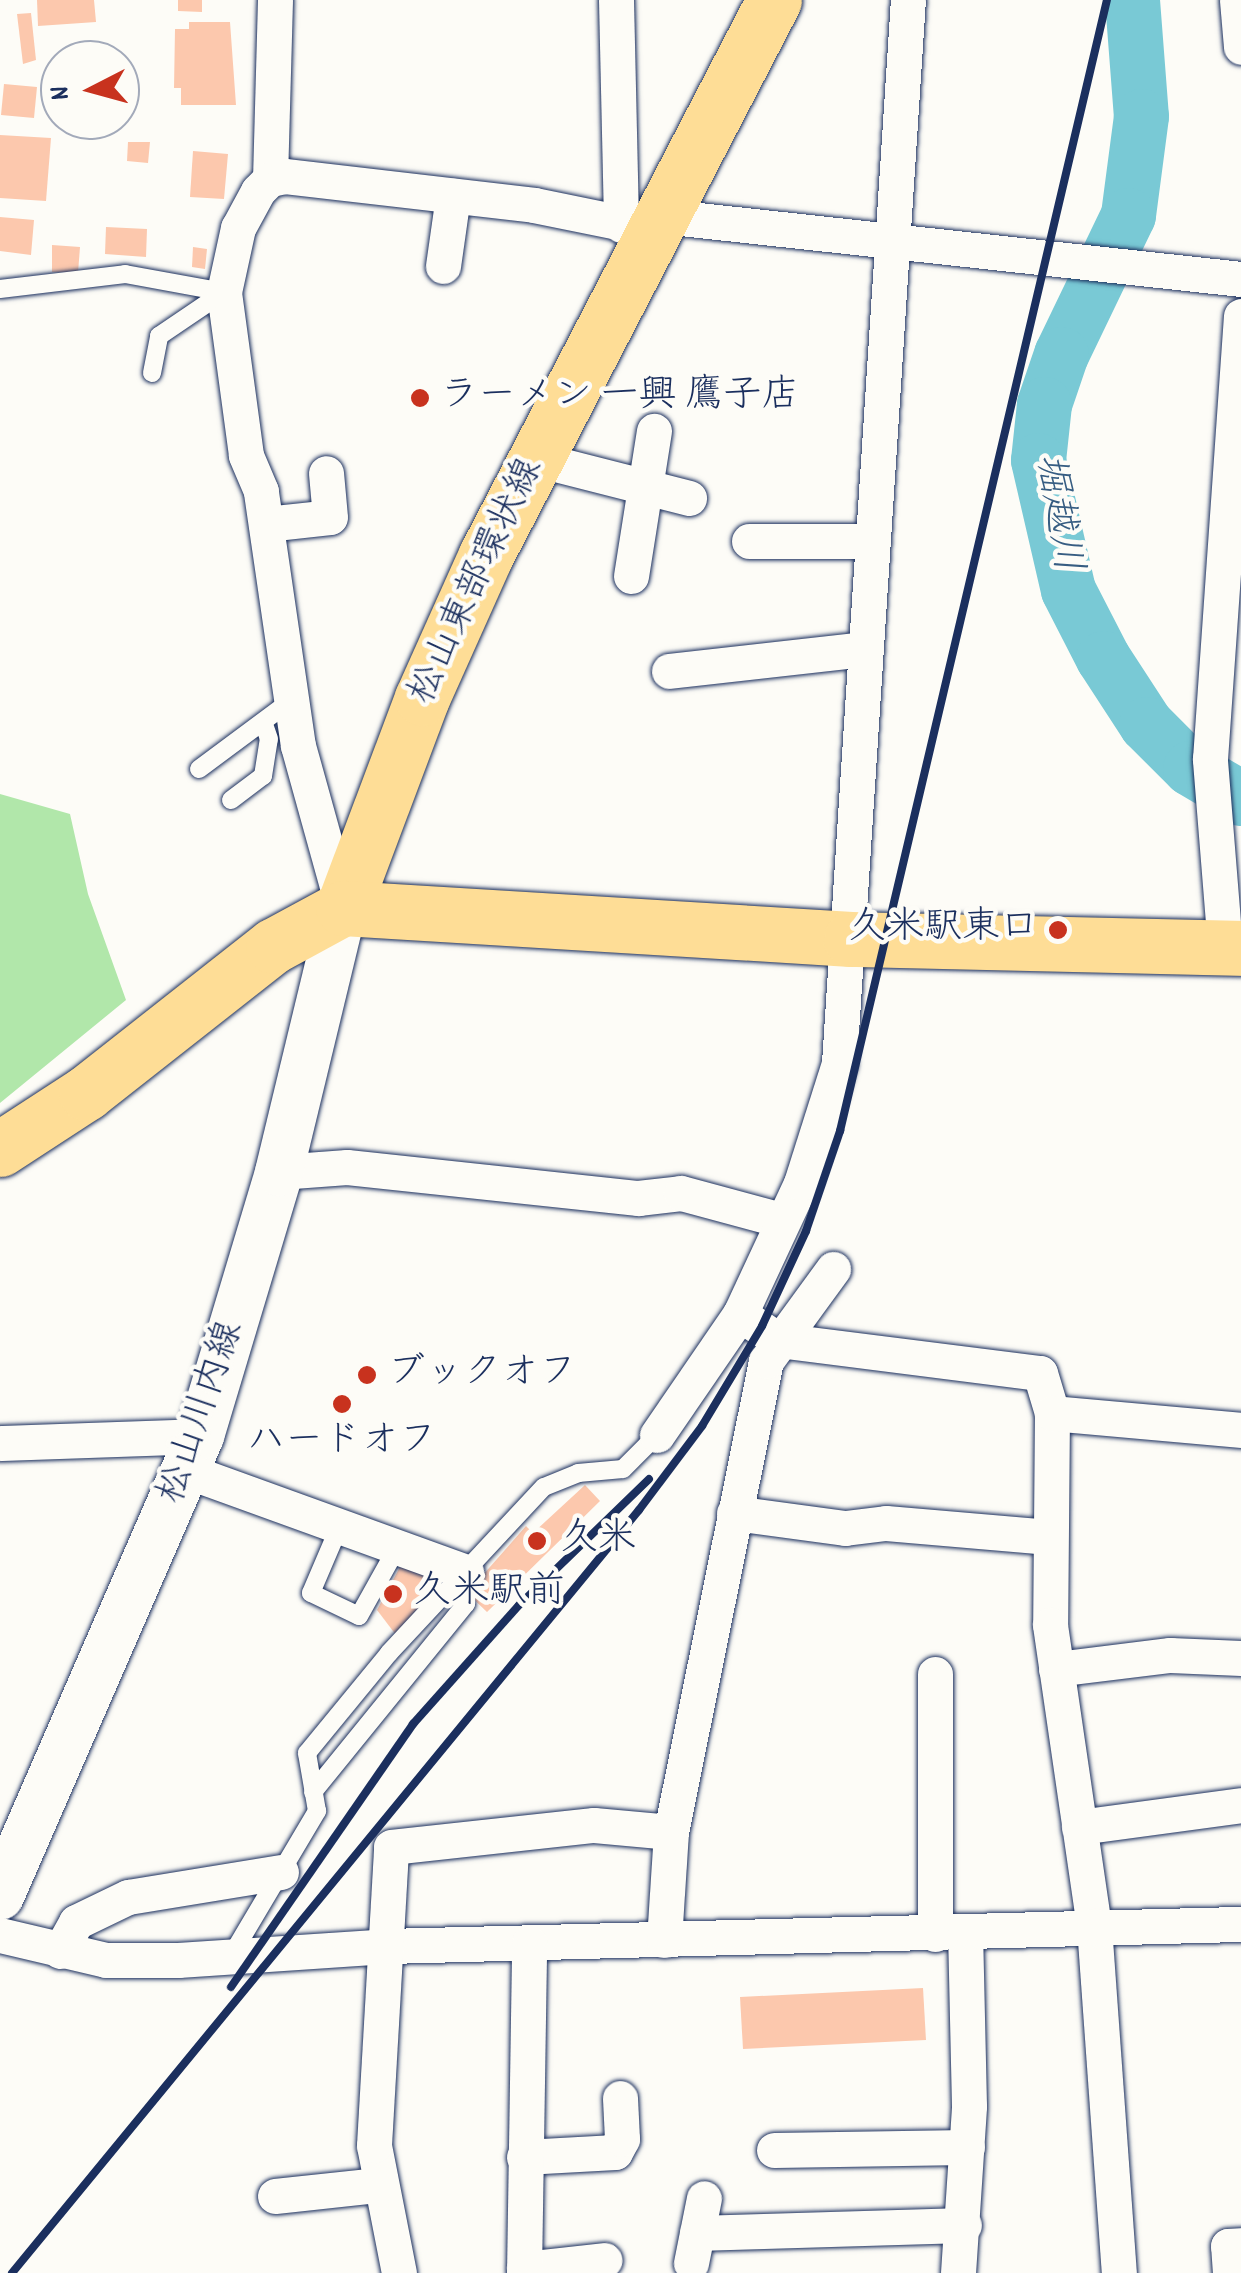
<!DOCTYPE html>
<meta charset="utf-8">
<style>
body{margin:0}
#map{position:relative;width:1241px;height:2273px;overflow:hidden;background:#fdfcf7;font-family:Dekko,"Klee One",sans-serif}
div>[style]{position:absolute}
.green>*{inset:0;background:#b1e7aa}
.river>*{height:55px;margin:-27.5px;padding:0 27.5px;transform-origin:27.5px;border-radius:27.5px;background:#79c9d5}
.building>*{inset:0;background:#fcc8ad}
.roads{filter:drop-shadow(0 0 2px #1b2f5e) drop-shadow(0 0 2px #1b2f5e)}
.lane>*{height:18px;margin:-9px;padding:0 9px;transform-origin:9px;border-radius:9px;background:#fdfcf7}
.street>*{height:35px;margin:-17.5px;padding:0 17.5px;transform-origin:17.5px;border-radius:17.5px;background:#fdfcf7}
.secondary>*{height:48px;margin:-24px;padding:0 24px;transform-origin:24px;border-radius:24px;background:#fdfcf7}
.primary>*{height:55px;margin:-27.5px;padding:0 27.5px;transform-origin:27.5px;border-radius:27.5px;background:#fedd96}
.rail>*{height:8px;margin:-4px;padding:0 4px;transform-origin:4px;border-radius:4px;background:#1b2f5e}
.dots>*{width:28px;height:28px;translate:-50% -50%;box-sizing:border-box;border:5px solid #fdfcf7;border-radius:50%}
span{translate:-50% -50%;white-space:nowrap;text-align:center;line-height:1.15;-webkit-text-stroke:9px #fdfcf7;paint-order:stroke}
.poi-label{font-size:38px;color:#1b2f5e}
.left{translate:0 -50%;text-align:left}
.right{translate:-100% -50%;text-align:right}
.street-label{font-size:38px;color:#1b2f5e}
.water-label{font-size:40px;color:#375d82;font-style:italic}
.north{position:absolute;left:40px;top:40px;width:100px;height:100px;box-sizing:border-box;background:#fdfcf7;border:2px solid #a3aaba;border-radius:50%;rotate:264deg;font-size:28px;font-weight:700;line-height:40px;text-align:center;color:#1b2f5e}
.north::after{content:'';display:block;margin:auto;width:35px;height:45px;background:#c8321e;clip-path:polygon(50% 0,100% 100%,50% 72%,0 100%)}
</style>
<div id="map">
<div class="green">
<div style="clip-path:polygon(0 794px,70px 814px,88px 894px,126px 1000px,0 1103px)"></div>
</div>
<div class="river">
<div style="left:1132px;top:0;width:116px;rotate:85.6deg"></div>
<div style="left:1141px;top:116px;width:100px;rotate:97.5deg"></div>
<div style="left:1128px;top:215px;width:154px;rotate:115.7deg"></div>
<div style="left:1061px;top:354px;width:53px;rotate:108.8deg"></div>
<div style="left:1044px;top:404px;width:56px;rotate:96.1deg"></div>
<div style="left:1038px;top:460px;width:133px;rotate:77deg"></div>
<div style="left:1068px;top:590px;width:76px;rotate:62.8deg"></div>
<div style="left:1103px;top:658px;width:79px;rotate:56.9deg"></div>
<div style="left:1146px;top:724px;width:62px;rotate:45deg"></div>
<div style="left:1190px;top:768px;width:59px;rotate:30.5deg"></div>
</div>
<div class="building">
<div style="clip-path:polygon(37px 0,94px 0,96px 22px,38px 26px)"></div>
<div style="clip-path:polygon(178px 0,202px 0,202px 12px,178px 11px)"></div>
<div style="clip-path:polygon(31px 13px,36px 60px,23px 64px,17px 14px)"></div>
<div style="clip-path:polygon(189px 22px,230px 22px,236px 105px,181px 105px,181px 88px,174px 88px,175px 29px,189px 29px)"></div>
<div style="clip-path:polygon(4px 84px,37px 87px,34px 118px,1px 115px)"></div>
<div style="clip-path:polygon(0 135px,51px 138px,46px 201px,0 198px)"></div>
<div style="clip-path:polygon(128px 142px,150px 142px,148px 163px,127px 161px)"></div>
<div style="clip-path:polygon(193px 151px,228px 154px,224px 199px,190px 197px)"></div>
<div style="clip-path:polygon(0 217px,34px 220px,31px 255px,0 251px)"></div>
<div style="clip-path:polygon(106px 227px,147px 229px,146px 257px,105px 254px)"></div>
<div style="clip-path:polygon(52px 245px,80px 247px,78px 273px,52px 272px)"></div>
<div style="clip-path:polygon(193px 247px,207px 249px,205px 269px,192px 267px)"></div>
<div style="clip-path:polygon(585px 1485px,600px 1501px,487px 1612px,467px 1593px,526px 1526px,533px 1533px)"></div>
<div style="clip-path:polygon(401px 1565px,443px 1582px,396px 1635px,377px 1610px)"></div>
<div style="clip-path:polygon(923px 1988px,926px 2040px,743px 2049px,740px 1997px)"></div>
</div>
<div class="roads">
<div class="lane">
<div style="left:0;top:289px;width:126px;rotate:-6.8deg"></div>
<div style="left:125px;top:274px;width:101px;rotate:10.3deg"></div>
<div style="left:152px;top:373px;width:38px;rotate:-79deg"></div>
<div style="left:159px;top:336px;width:78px;rotate:-34.1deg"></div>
<div style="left:199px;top:769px;width:116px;rotate:-36.6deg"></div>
<div style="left:231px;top:800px;width:40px;rotate:-37deg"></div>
<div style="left:263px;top:776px;width:37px;rotate:-81deg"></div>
<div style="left:269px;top:739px;width:18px;rotate:-109deg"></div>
<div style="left:340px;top:1525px;width:74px;rotate:113.1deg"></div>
<div style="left:311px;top:1593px;width:53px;rotate:25.6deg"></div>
<div style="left:359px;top:1616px;width:80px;rotate:-60.9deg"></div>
<div style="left:313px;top:1792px;width:242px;rotate:-50.9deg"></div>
<div style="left:466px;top:1604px;width:21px;rotate:-135deg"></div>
<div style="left:231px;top:1956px;width:169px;rotate:-59.3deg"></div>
<div style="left:317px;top:1811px;width:59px;rotate:-99.8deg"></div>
<div style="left:307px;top:1753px;width:129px;rotate:-50.6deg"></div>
<div style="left:389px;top:1653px;width:227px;rotate:-47deg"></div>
<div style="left:544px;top:1487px;width:37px;rotate:-22deg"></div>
<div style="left:578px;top:1473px;width:45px;rotate:-5.1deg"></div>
<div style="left:623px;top:1469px;width:48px;rotate:-45deg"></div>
</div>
<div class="street">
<div style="left:616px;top:0;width:225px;rotate:88.7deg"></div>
<div style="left:1237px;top:0;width:47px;rotate:85.1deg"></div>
<div style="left:270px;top:179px;width:179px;rotate:-88.4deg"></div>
<div style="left:662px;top:216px;width:582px;rotate:6.21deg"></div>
<div style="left:443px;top:266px;width:71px;rotate:-81.9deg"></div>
<div style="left:536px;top:459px;width:158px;rotate:14.3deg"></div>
<div style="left:266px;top:524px;width:64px;rotate:-6.2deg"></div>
<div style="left:330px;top:517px;width:44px;rotate:-95.2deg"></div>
<div style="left:749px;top:541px;width:124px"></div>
<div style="left:631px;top:576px;width:147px;rotate:-81deg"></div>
<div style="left:669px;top:671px;width:196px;rotate:-6.4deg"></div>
<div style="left:343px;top:908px;width:168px;rotate:-105.5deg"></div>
<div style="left:298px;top:746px;width:258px;rotate:-98.3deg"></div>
<div style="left:261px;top:491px;width:39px;rotate:-113deg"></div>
<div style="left:246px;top:455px;width:164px;rotate:-97.7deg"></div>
<div style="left:224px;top:292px;width:66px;rotate:-77.7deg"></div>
<div style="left:238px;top:228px;width:42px;rotate:-61.6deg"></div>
<div style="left:258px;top:191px;width:17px;rotate:-45deg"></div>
<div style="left:270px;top:179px;width:15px;rotate:-11deg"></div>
<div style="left:285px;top:176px;width:251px;rotate:6.6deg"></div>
<div style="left:534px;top:205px;width:126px;rotate:11.5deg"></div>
<div style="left:1225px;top:947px;width:189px;rotate:-94.6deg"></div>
<div style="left:1210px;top:759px;width:444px;rotate:-86deg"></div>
<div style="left:279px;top:1172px;width:68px;rotate:-4.2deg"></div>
<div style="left:347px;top:1167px;width:293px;rotate:6.1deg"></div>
<div style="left:638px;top:1198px;width:43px;rotate:-6.6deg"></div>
<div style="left:681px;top:1193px;width:104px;rotate:15.1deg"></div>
<div style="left:740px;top:1314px;width:46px;rotate:34.4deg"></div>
<div style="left:778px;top:1340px;width:264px;rotate:7.2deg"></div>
<div style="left:1040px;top:1373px;width:42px;rotate:73.3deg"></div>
<div style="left:1052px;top:1413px;width:212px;rotate:90.5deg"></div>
<div style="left:1050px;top:1625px;width:304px;rotate:81.7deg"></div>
<div style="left:1094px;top:1926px;width:348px;rotate:85.9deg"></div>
<div style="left:1052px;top:1413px;width:190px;rotate:5.1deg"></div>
<div style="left:657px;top:1435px;width:147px;rotate:-55.6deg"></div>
<div style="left:740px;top:1314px;width:145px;rotate:-65deg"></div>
<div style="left:801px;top:1183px;width:126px;rotate:-72.4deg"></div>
<div style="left:839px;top:1063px;width:1065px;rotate:-86.29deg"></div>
<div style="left:0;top:1443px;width:200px;rotate:-2deg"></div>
<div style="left:187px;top:1471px;width:297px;rotate:19.9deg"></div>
<div style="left:734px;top:1513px;width:112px;rotate:7.7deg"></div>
<div style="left:845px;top:1528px;width:41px;rotate:-7deg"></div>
<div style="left:886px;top:1523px;width:164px;rotate:4.9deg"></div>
<div style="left:1056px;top:1669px;width:115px;rotate:-7deg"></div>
<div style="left:1170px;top:1655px;width:71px;rotate:2.4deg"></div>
<div style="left:1079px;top:1827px;width:163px;rotate:-7.7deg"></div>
<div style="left:935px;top:1934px;width:260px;rotate:-90deg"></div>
<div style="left:0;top:1935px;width:109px;rotate:13.3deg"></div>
<div style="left:106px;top:1960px;width:72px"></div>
<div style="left:178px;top:1960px;width:209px;rotate:-3.8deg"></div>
<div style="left:387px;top:1946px;width:854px;rotate:-1.48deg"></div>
<div style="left:664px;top:1940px;width:108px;rotate:-86.3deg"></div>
<div style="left:671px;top:1832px;width:480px;rotate:-78.6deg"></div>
<div style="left:766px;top:1361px;width:114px;rotate:-53.9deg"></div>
<div style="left:60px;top:1951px;width:33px;rotate:-61deg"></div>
<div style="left:76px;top:1922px;width:58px;rotate:-25.7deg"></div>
<div style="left:128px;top:1897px;width:155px;rotate:-9.3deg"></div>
<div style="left:774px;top:2150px;width:193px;rotate:-0.9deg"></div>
<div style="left:524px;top:2157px;width:91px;rotate:-3.1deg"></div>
<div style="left:615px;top:2152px;width:15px;rotate:-62deg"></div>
<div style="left:622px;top:2139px;width:41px;rotate:-92.8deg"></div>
<div style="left:275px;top:2196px;width:104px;rotate:-6.1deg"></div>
<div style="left:697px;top:2233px;width:267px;rotate:-1.7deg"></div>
<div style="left:691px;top:2263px;width:66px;rotate:-78.7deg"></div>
<div style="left:524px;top:2269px;width:81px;rotate:-6.3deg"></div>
<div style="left:399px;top:2273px;width:130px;rotate:-101.1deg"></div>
<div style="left:374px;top:2145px;width:298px;rotate:-86.7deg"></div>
<div style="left:391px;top:1847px;width:204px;rotate:-6.2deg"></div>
<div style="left:594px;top:1825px;width:77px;rotate:5.2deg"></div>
<div style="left:524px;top:2273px;width:330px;rotate:-89.1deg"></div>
<div style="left:958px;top:2273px;width:167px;rotate:-86.2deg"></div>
<div style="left:969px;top:2106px;width:173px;rotate:-91.3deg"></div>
<div style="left:1230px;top:2273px;width:27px;rotate:-94deg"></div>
<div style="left:1228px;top:2246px;width:13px;rotate:-4deg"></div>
</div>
<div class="secondary">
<div style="left:0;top:1896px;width:502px;rotate:-66.5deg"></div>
<div style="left:200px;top:1436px;width:276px;rotate:-73.3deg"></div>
<div style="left:279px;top:1172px;width:272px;rotate:-76.4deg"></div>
</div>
<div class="primary">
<div style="left:343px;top:908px;width:224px;rotate:-69.4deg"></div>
<div style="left:422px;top:698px;width:157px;rotate:-65.9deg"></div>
<div style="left:486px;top:555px;width:625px;rotate:-62.57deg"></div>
<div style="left:0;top:1149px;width:103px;rotate:-33.1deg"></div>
<div style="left:86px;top:1093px;width:238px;rotate:-38.2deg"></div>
<div style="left:273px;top:946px;width:80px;rotate:-28.5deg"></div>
<div style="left:343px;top:908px;width:509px;rotate:3.49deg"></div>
<div style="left:851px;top:939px;width:390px;rotate:1.3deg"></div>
</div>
</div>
<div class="rail">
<div style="left:231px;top:1987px;width:320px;rotate:-55.3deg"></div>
<div style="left:413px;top:1724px;width:159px;rotate:-48.3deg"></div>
<div style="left:519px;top:1605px;width:181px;rotate:-44.1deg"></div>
<div style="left:12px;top:2273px;width:988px;rotate:-50.59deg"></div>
<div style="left:639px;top:1510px;width:105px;rotate:-53.1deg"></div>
<div style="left:702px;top:1426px;width:117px;rotate:-59deg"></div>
<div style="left:762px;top:1326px;width:105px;rotate:-65.1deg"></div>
<div style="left:806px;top:1231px;width:106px;rotate:-71.2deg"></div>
<div style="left:840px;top:1131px;width:1162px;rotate:-76.72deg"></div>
</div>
<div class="dots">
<div style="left:420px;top:398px;background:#c8321e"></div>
<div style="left:1058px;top:930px;background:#c8321e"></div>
<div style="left:367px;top:1375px;background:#c8321e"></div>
<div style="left:342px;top:1404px;background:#c8321e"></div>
<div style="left:537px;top:1541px;background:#c8321e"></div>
<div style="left:393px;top:1594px;background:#c8321e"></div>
</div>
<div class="poi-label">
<span class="left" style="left:440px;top:398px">ラーメン 一興 鷹子店</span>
<span class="right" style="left:1038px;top:930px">久米駅東口</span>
<span class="left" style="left:387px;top:1375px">ブックオフ</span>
<span style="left:342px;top:1443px">ハードオフ</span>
<span class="left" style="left:560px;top:1541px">久米</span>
<span class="left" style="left:413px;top:1594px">久米駅前</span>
</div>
<div class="street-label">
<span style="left:478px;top:582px;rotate:-65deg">松山東部環状線</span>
<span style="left:203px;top:1413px;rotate:-71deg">松山川内線</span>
</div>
<div class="water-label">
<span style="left:1055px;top:513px;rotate:80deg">堀越川</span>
</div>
<div class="north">N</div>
</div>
